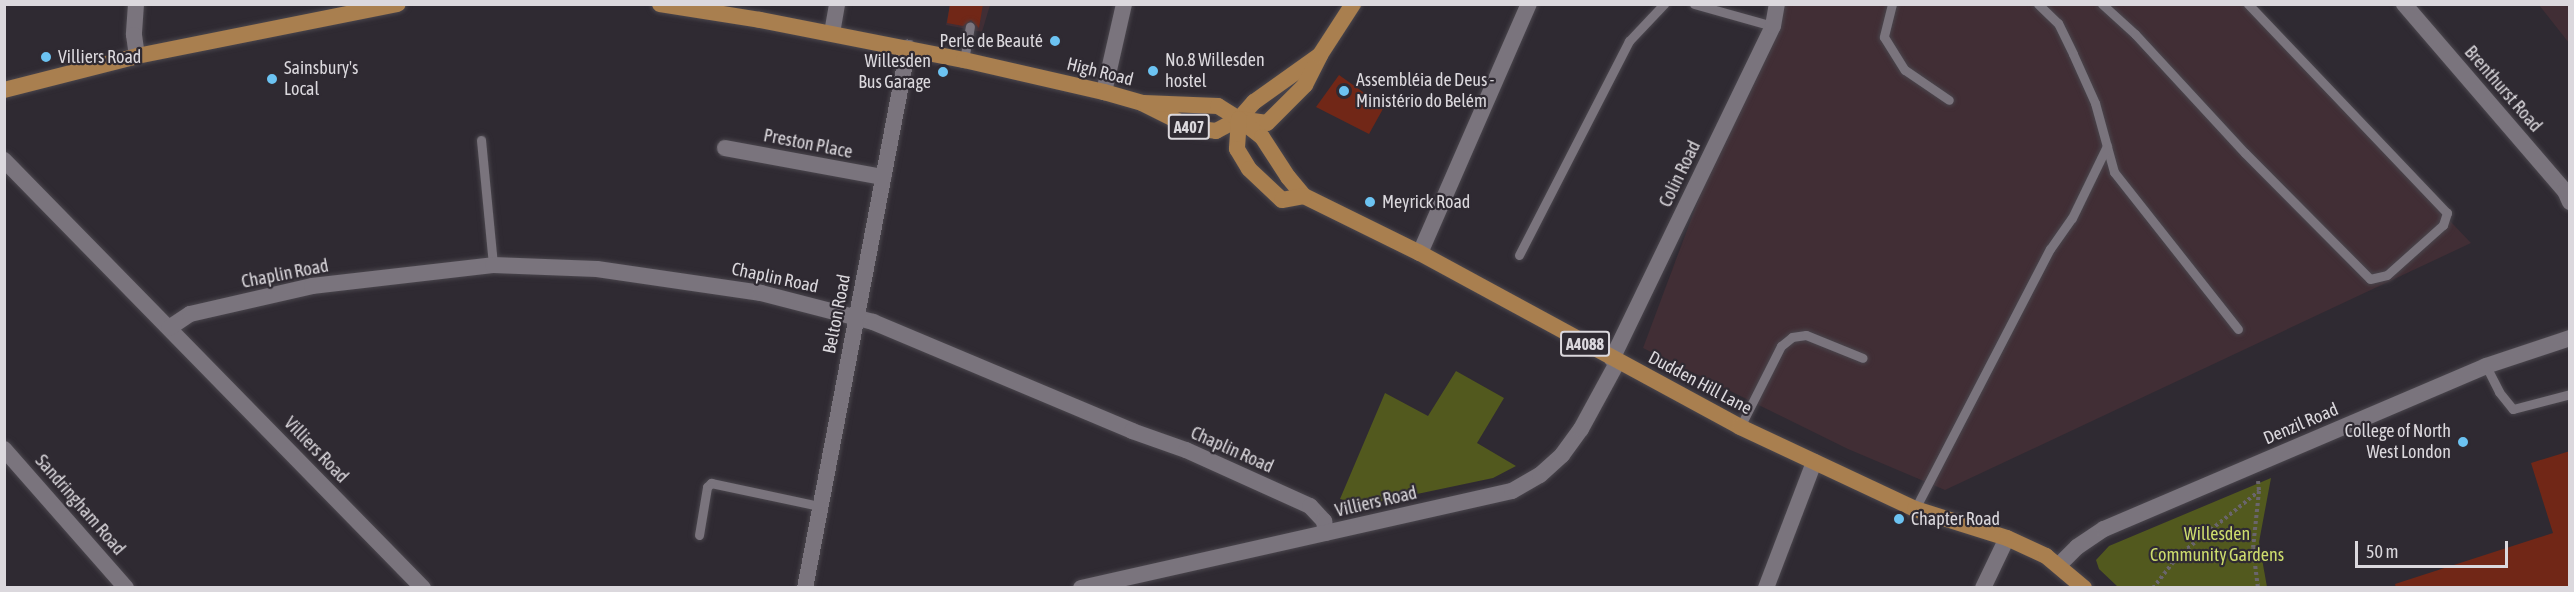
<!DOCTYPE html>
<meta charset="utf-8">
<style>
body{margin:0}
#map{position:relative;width:2574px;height:592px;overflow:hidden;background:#2f2a32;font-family:"Asap Condensed",sans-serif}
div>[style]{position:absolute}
.industrial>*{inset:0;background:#412e35}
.green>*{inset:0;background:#52591e}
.building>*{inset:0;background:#712717}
.path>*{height:4px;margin-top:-2px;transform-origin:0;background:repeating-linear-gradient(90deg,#6a656c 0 3px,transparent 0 6px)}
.roads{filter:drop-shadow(0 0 2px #4a464d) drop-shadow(0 0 2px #4a464d)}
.service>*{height:9px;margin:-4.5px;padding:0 4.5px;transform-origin:4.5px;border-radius:4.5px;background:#7a747d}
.minor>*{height:16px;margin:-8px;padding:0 8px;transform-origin:8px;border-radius:8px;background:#7a747d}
.tertiary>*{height:16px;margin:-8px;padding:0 8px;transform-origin:8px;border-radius:8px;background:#7a747d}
.primary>*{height:16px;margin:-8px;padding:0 8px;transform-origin:8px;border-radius:8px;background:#a97f4f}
.dots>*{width:16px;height:16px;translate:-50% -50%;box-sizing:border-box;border:3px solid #2f2a32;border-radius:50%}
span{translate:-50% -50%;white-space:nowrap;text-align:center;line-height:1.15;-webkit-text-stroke:4.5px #2f2a32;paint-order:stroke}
.shield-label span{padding:2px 4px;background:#2f2a32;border:2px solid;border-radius:4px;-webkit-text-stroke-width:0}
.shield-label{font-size:16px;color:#dbd8dd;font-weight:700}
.poi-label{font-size:18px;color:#dbd8dd}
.right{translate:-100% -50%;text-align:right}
.left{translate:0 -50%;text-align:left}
.street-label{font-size:18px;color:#dbd8dd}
.park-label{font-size:18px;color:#cddc6d}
.frame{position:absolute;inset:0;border:6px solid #dbd8dd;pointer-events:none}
.scale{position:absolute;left:2355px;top:541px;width:153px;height:27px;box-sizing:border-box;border:3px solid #dbd8dd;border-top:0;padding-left:8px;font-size:18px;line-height:21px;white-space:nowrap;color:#dbd8dd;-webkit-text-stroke:4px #2f2a32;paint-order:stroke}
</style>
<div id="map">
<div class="industrial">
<div style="clip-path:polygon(950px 5px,990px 5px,982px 32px,946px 25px)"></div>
<div style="clip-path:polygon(1771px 5px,2244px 5px,2471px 243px,1945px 490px,1848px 449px,1643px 348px)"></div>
<div style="clip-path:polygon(2539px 5px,2569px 5px,2569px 43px)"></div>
</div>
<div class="green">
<div style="clip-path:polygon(1456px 371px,1504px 398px,1477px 443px,1516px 466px,1493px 478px,1379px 502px,1363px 505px,1340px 499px,1385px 393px,1428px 416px)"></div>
<div style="clip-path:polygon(2271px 478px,2259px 542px,2267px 587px,2118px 587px,2099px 569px,2096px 560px,2109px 546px)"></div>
</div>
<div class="building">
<div style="clip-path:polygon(950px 4px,983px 4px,979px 28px,971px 20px,963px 26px,947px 23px)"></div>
<div style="clip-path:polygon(1339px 75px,1384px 107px,1369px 134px,1316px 107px)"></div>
<div style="clip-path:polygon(2570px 451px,2570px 588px,2396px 588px,2395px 584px,2553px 533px,2531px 463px)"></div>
</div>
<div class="path">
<div style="left:2258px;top:481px;width:10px;rotate:84deg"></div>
<div style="left:2259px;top:491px;width:57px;rotate:96deg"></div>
<div style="left:2253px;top:548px;width:40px;rotate:82.9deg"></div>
<div style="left:2153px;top:588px;width:41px;rotate:-52deg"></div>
<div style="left:2178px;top:556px;width:104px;rotate:-38.7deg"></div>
</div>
<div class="roads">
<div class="service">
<div style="left:1694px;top:4px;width:82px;rotate:15.6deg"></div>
<div style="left:1892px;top:4px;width:34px;rotate:104deg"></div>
<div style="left:1884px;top:37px;width:39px;rotate:58deg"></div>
<div style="left:1905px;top:70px;width:53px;rotate:34.3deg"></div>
<div style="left:2038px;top:4px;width:28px;rotate:44deg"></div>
<div style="left:2058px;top:23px;width:34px;rotate:64deg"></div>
<div style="left:2073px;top:54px;width:54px;rotate:65.8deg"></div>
<div style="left:2095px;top:103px;width:72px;rotate:74.6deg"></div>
<div style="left:2114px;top:172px;width:200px;rotate:51.7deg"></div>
<div style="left:2102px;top:4px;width:45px;rotate:42.3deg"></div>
<div style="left:2135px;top:34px;width:162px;rotate:47.3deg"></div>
<div style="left:2245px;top:153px;width:177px;rotate:45.2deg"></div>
<div style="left:2370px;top:279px;width:17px;rotate:-13deg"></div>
<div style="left:2387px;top:275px;width:75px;rotate:-41.8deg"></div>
<div style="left:2443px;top:225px;width:13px;rotate:-72deg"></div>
<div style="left:2447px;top:213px;width:289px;rotate:-133.6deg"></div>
<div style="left:964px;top:60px;width:34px;rotate:-80deg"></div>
<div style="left:481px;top:140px;width:126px;rotate:84.5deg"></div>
<div style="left:1519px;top:255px;width:241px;rotate:-62.8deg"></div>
<div style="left:1629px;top:41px;width:51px;rotate:-46.6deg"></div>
<div style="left:2486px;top:366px;width:29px;rotate:63deg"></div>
<div style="left:2499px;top:392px;width:22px;rotate:51deg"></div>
<div style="left:2513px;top:409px;width:59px;rotate:-14.7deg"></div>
<div style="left:1740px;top:427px;width:91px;rotate:-63.2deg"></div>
<div style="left:1781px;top:346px;width:14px;rotate:-39deg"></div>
<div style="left:1792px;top:337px;width:14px;rotate:-8deg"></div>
<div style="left:1806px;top:335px;width:61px;rotate:22deg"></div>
<div style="left:1915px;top:509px;width:293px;rotate:-62.6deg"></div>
<div style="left:2050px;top:249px;width:38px;rotate:-55deg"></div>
<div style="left:2072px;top:218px;width:80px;rotate:-64.1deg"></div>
<div style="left:699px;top:535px;width:49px;rotate:-80.5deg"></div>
<div style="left:707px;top:487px;width:6px;rotate:-45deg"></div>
<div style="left:711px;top:483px;width:110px;rotate:12deg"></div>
</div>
<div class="minor">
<div style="left:136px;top:4px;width:31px;rotate:94deg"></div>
<div style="left:134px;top:35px;width:21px;rotate:82deg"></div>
<div style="left:2404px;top:4px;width:247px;rotate:49.3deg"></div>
<div style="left:2565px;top:191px;width:12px;rotate:66deg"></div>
<div style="left:832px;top:33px;width:29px;rotate:-80deg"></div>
<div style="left:1104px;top:92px;width:90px;rotate:-77.2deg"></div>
<div style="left:725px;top:148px;width:161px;rotate:10.4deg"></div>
<div style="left:4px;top:160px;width:599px;rotate:45.61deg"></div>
<div style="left:1420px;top:253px;width:272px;rotate:-66.4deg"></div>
<div style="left:169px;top:328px;width:25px;rotate:-34deg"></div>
<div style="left:190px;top:314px;width:125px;rotate:-12.9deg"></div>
<div style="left:312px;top:286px;width:182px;rotate:-6.6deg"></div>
<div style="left:493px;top:265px;width:104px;rotate:2.2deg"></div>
<div style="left:597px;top:269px;width:166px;rotate:8.3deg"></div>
<div style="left:761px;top:293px;width:116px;rotate:14.5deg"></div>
<div style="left:873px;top:322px;width:281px;rotate:22.8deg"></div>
<div style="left:1132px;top:431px;width:57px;rotate:19.4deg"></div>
<div style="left:1186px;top:450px;width:136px;rotate:24.3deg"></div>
<div style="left:1310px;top:506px;width:21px;rotate:47deg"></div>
<div style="left:1324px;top:521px;width:12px;rotate:81deg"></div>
<div style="left:1612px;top:359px;width:370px;rotate:-64.2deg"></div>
<div style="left:1773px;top:26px;width:22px;rotate:-80deg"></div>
<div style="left:4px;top:449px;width:185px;rotate:48.7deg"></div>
<div style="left:2059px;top:565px;width:25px;rotate:-45deg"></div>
<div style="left:2077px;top:547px;width:32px;rotate:-34deg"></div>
<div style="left:2104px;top:529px;width:415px;rotate:-23.1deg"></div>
<div style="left:2486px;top:366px;width:89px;rotate:-18.4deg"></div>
<div style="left:805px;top:588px;width:550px;rotate:-79.2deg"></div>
<div style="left:1081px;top:588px;width:442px;rotate:-12.7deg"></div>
<div style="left:1512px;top:491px;width:32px;rotate:-30deg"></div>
<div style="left:1540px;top:475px;width:30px;rotate:-42deg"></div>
<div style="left:1562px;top:455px;width:32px;rotate:-54deg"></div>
<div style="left:1581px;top:429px;width:77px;rotate:-61.4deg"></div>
<div style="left:1983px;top:588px;width:55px;rotate:-64.4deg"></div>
</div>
<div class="tertiary">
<div style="left:1766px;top:588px;width:135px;rotate:-69.1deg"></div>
</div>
<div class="primary">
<div style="left:660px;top:4px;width:101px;rotate:9.1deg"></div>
<div style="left:760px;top:20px;width:208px;rotate:11.1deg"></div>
<div style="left:964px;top:60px;width:144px;rotate:12.9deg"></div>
<div style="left:1104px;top:92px;width:40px;rotate:16deg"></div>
<div style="left:1142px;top:103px;width:56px;rotate:26.6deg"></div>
<div style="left:1192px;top:128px;width:24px;rotate:7deg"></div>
<div style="left:1216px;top:131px;width:26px;rotate:-28deg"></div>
<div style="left:1239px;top:119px;width:23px;rotate:-49deg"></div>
<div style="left:1254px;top:102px;width:81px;rotate:-35.5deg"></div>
<div style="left:4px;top:90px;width:137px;rotate:-14.3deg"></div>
<div style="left:137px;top:56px;width:266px;rotate:-11.3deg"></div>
<div style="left:1144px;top:103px;width:74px;rotate:2.3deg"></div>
<div style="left:1218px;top:106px;width:25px;rotate:32deg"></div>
<div style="left:1239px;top:119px;width:28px;rotate:8deg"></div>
<div style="left:1267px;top:123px;width:54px;rotate:-45deg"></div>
<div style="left:1305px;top:85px;width:34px;rotate:-63deg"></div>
<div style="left:1320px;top:55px;width:61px;rotate:-57.1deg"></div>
<div style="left:1239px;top:119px;width:29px;rotate:38deg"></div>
<div style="left:1262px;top:137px;width:48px;rotate:57deg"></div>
<div style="left:1288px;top:177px;width:25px;rotate:50deg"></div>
<div style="left:1304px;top:196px;width:129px;rotate:26.2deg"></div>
<div style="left:1420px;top:253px;width:364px;rotate:28.5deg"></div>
<div style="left:1740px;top:427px;width:193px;rotate:25.1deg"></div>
<div style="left:1915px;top:509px;width:96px;rotate:17.5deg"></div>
<div style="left:2007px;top:538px;width:43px;rotate:24.8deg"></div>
<div style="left:2046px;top:556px;width:50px;rotate:40.1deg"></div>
<div style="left:1239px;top:119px;width:30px;rotate:94deg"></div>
<div style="left:1237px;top:149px;width:23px;rotate:59deg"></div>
<div style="left:1249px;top:169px;width:45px;rotate:43.2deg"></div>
<div style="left:1282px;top:200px;width:22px;rotate:-10deg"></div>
</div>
</div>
<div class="dots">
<div style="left:1055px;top:41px;background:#6cc3f2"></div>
<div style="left:46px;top:57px;background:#6cc3f2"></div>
<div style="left:1153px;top:71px;background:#6cc3f2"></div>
<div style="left:943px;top:72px;background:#6cc3f2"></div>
<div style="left:272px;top:79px;background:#6cc3f2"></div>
<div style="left:1344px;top:91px;background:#6cc3f2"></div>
<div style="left:1370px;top:202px;background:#6cc3f2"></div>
<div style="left:2463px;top:442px;background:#6cc3f2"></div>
<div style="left:1899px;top:519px;background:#6cc3f2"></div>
</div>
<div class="shield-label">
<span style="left:1189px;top:127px">A407</span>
<span style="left:1585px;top:344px">A4088</span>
</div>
<div class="poi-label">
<span class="right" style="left:1043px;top:41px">Perle de Beauté</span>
<span class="left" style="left:58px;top:57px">Villiers Road</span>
<span class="left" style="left:1165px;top:71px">No.8 Willesden<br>hostel</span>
<span class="right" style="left:931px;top:72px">Willesden<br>Bus Garage</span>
<span class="left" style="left:284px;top:79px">Sainsbury's<br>Local</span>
<span class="left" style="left:1356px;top:91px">Assembléia de Deus -<br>Ministério do Belém</span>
<span class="left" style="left:1382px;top:202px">Meyrick Road</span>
<span class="right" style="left:2451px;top:442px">College of North<br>West London</span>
<span class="left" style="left:1911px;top:519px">Chapter Road</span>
</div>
<div class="street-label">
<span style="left:1100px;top:72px;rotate:14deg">High Road</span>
<span style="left:2503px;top:89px;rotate:49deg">Brenthurst Road</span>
<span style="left:808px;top:144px;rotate:11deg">Preston Place</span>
<span style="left:1680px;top:174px;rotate:-64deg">Colin Road</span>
<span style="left:285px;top:274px;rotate:-11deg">Chaplin Road</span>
<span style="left:775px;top:278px;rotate:12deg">Chaplin Road</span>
<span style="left:837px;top:314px;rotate:-79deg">Belton Road</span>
<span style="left:1700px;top:383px;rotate:28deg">Dudden Hill Lane</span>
<span style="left:2301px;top:424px;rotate:-23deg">Denzil Road</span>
<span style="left:316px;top:450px;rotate:46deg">Villiers Road</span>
<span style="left:1232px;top:450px;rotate:24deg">Chaplin Road</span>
<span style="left:1376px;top:502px;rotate:-13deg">Villiers Road</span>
<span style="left:80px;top:505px;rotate:49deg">Sandringham Road</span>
</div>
<div class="park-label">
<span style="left:2217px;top:545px">Willesden<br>Community Gardens</span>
</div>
<div class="frame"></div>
<div class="scale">50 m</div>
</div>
